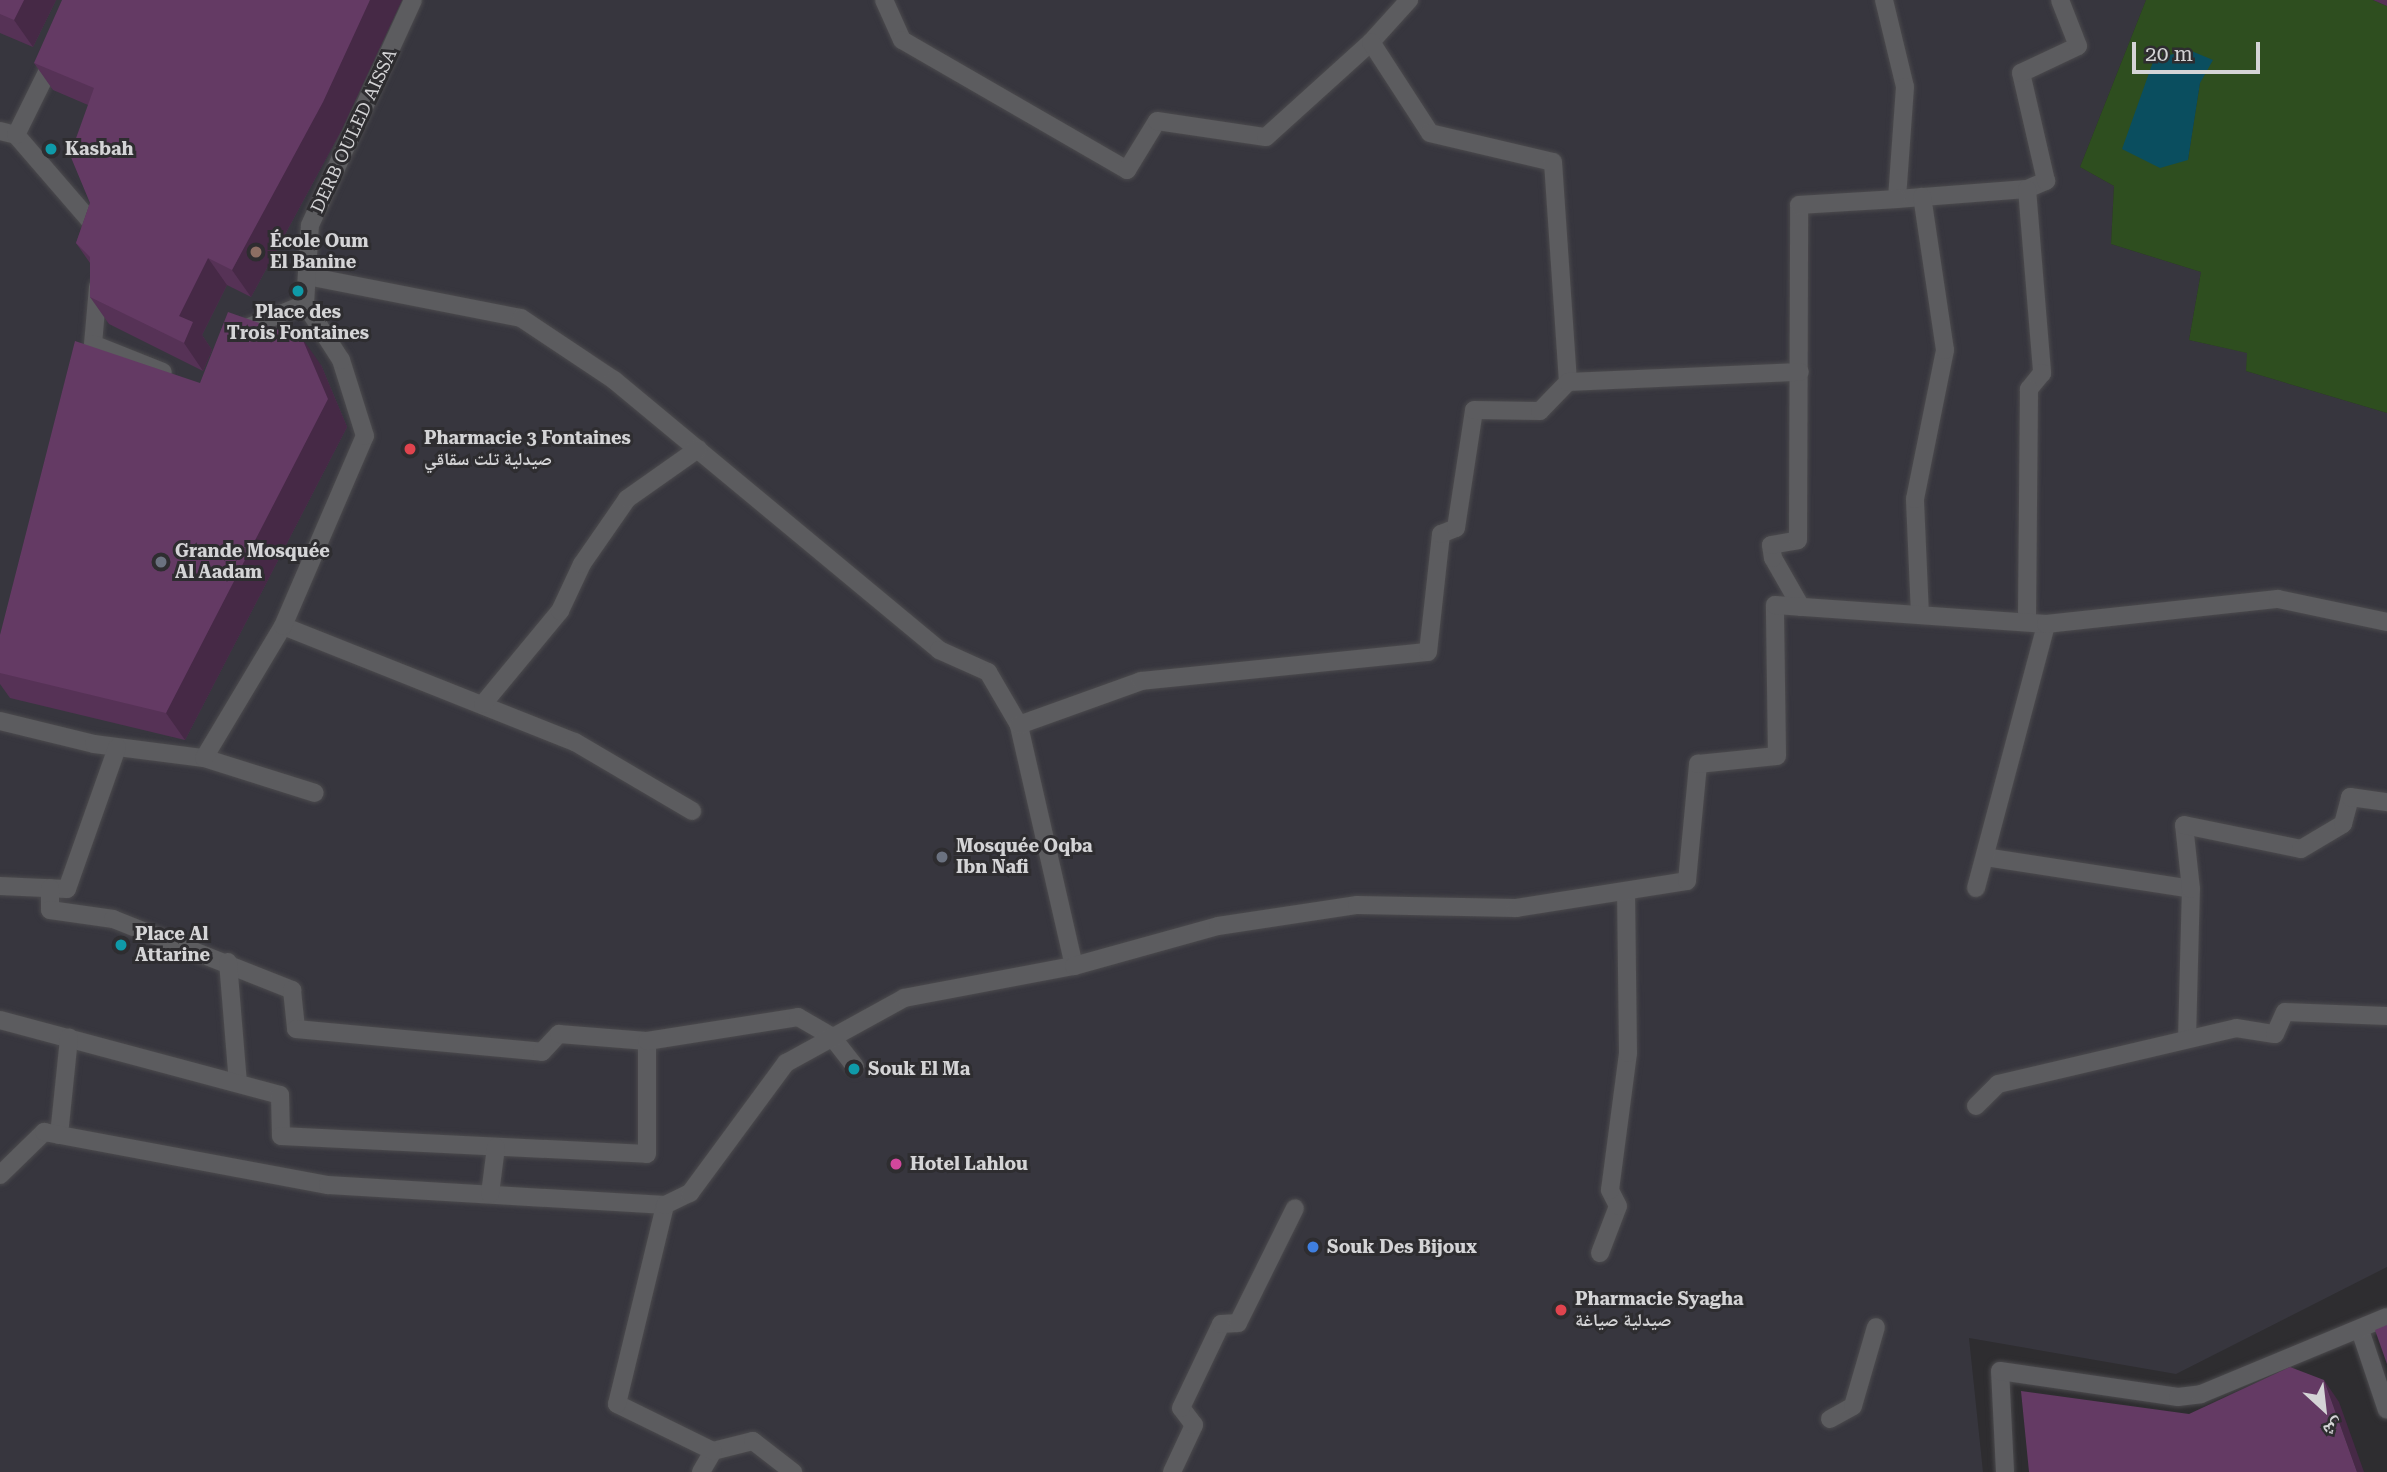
<!DOCTYPE html>
<meta charset="utf-8">
<style>
body{margin:0}
#map{position:relative;width:2387px;height:1472px;overflow:hidden;background:#2e2d30;font-family:"Roboto Serif","Noto Naskh Arabic",serif}
div>[style]{position:absolute}
.built>*{inset:0;background:#37363e}
.green>*{inset:0;background:#2e4e1f}
.water>*{inset:0;background:#0a4e5f}
.roads{filter:drop-shadow(0 0 2px #4b4a4d) drop-shadow(0 0 2px #4b4a4d)}
.street>*{height:18px;margin:-9px;padding:0 9px;transform-origin:9px;border-radius:9px;background:#5c5c5f}
.wall>*{inset:0;background:#563256}
.shaded-wall>*{inset:0;background:#462946}
.building>*{inset:0;background:#643a64}
.dots>*{width:19px;height:19px;translate:-50% -50%;box-sizing:border-box;border:4px solid #2e2d30;border-radius:50%}
span{translate:-50% -50%;white-space:nowrap;text-align:center;line-height:1.15;-webkit-text-stroke:6px #2e2d30;paint-order:stroke}
.street-label{font-size:18px;color:#d4d4d6}
.poi-label{font-size:18px;color:#d4d4d6;font-weight:700}
.left{translate:0 -50%;text-align:left}
.north{position:absolute;left:2289px;top:1374px;width:70px;height:70px;-webkit-text-stroke:5px #2e2d30;paint-order:stroke;rotate:153deg;font-size:19px;font-weight:700;line-height:28px;text-align:center;color:#d4d4d6}
.north::after{content:'';display:block;margin:auto;width:24px;height:32px;background:#d4d4d6;clip-path:polygon(50% 0,100% 100%,50% 72%,0 100%)}
.scale{position:absolute;left:2132px;top:42px;width:128px;height:32px;box-sizing:border-box;border:4px solid #d4d4d6;border-top:0;padding-left:9px;font-size:21px;line-height:24px;white-space:nowrap;color:#d4d4d6;-webkit-text-stroke:5px #2e2d30;paint-order:stroke}
</style>
<div id="map">
<div class="built">
<div style="clip-path:polygon(0 0,2146px 0,2080px 167px,2114px 186px,2111px 244px,2201px 272px,2189px 340px,2248px 353px,2246px 371px,2387px 413px,2387px 1267px,2176px 1374px,1969px 1338px,1983px 1472px,0 1472px)"></div>
</div>
<div class="green">
<div style="clip-path:polygon(evenodd,2146px 0,2373px 0,2387px 6px,2387px 413px,2246px 371px,2247px 353px,2189px 340px,2201px 272px,2111px 244px,2114px 186px,2080px 167px,2146px 0,2154px 59px,2212px 60px,2200px 82px,2188px 159px,2154px 59px)"></div>
</div>
<div class="water">
<div style="clip-path:polygon(2189px 50px,2213px 60px,2200px 83px,2188px 160px,2160px 168px,2122px 149px,2154px 59px)"></div>
</div>
<div class="roads">
<div class="street">
<div style="left:884px;top:0;width:44px;rotate:65.8deg"></div>
<div style="left:902px;top:40px;width:260px;rotate:30deg"></div>
<div style="left:1127px;top:170px;width:57px;rotate:-58.5deg"></div>
<div style="left:1157px;top:121px;width:110px;rotate:8.4deg"></div>
<div style="left:1266px;top:137px;width:142px;rotate:-42.1deg"></div>
<div style="left:1371px;top:42px;width:57px;rotate:-47.9deg"></div>
<div style="left:1884px;top:0;width:89px;rotate:76.4deg"></div>
<div style="left:1905px;top:87px;width:112px;rotate:94.1deg"></div>
<div style="left:1897px;top:199px;width:130px;rotate:-4.4deg"></div>
<div style="left:2027px;top:189px;width:21px;rotate:-23deg"></div>
<div style="left:2046px;top:181px;width:111px;rotate:-103deg"></div>
<div style="left:2021px;top:73px;width:63px;rotate:-25.3deg"></div>
<div style="left:2078px;top:46px;width:49px;rotate:-111.4deg"></div>
<div style="left:1371px;top:42px;width:108px;rotate:57deg"></div>
<div style="left:1430px;top:133px;width:126px;rotate:13.3deg"></div>
<div style="left:1553px;top:162px;width:221px;rotate:86.1deg"></div>
<div style="left:0;top:131px;width:16px;rotate:14deg"></div>
<div style="left:16px;top:135px;width:124px;rotate:49.2deg"></div>
<div style="left:97px;top:229px;width:6px;rotate:99deg"></div>
<div style="left:16px;top:135px;width:88px;rotate:-63.7deg"></div>
<div style="left:2027px;top:189px;width:185px;rotate:85.3deg"></div>
<div style="left:2042px;top:373px;width:21px;rotate:129deg"></div>
<div style="left:2029px;top:389px;width:233px;rotate:90.5deg"></div>
<div style="left:307px;top:276px;width:218px;rotate:11.1deg"></div>
<div style="left:521px;top:318px;width:112px;rotate:33.7deg"></div>
<div style="left:614px;top:380px;width:423px;rotate:39.7deg"></div>
<div style="left:939px;top:650px;width:54px;rotate:24.2deg"></div>
<div style="left:988px;top:672px;width:61px;rotate:59.7deg"></div>
<div style="left:98px;top:287px;width:57px;rotate:95deg"></div>
<div style="left:93px;top:344px;width:75px;rotate:21.8deg"></div>
<div style="left:237px;top:332px;width:74px;rotate:-22.4deg"></div>
<div style="left:1801px;top:607px;width:56px;rotate:-119.7deg"></div>
<div style="left:1773px;top:558px;width:13px;rotate:-99deg"></div>
<div style="left:1771px;top:545px;width:27px;rotate:-10deg"></div>
<div style="left:1798px;top:540px;width:335px;rotate:-89.8deg"></div>
<div style="left:1799px;top:205px;width:98px;rotate:-3.5deg"></div>
<div style="left:1920px;top:615px;width:116px;rotate:-92.5deg"></div>
<div style="left:1915px;top:499px;width:152px;rotate:-78.6deg"></div>
<div style="left:1945px;top:350px;width:155px;rotate:-98.5deg"></div>
<div style="left:283px;top:626px;width:314px;rotate:21.7deg"></div>
<div style="left:575px;top:742px;width:136px;rotate:30.5deg"></div>
<div style="left:483px;top:704px;width:121px;rotate:-50.4deg"></div>
<div style="left:560px;top:611px;width:52px;rotate:-64.9deg"></div>
<div style="left:582px;top:564px;width:79px;rotate:-55.3deg"></div>
<div style="left:627px;top:499px;width:87px;rotate:-35.2deg"></div>
<div style="left:0;top:721px;width:97px;rotate:13.7deg"></div>
<div style="left:94px;top:744px;width:111px;rotate:7.3deg"></div>
<div style="left:204px;top:758px;width:116px;rotate:17.5deg"></div>
<div style="left:204px;top:758px;width:154px;rotate:-59.1deg"></div>
<div style="left:283px;top:626px;width:207px;rotate:-66.7deg"></div>
<div style="left:365px;top:436px;width:80px;rotate:-107.5deg"></div>
<div style="left:341px;top:360px;width:67px;rotate:-122.7deg"></div>
<div style="left:305px;top:304px;width:79px;rotate:-86.4deg"></div>
<div style="left:310px;top:225px;width:247px;rotate:-65.4deg"></div>
<div style="left:1985px;top:857px;width:208px;rotate:8.8deg"></div>
<div style="left:0;top:886px;width:67px;rotate:2.6deg"></div>
<div style="left:67px;top:889px;width:150px;rotate:-70.5deg"></div>
<div style="left:50px;top:888px;width:22px;rotate:90deg"></div>
<div style="left:50px;top:910px;width:64px;rotate:8.1deg"></div>
<div style="left:113px;top:919px;width:193px;rotate:21.6deg"></div>
<div style="left:292px;top:990px;width:39px;rotate:84deg"></div>
<div style="left:296px;top:1029px;width:247px;rotate:5.3deg"></div>
<div style="left:542px;top:1052px;width:25px;rotate:-47deg"></div>
<div style="left:559px;top:1034px;width:88px;rotate:4.5deg"></div>
<div style="left:1976px;top:888px;width:273px;rotate:-75.1deg"></div>
<div style="left:228px;top:962px;width:121px;rotate:85.3deg"></div>
<div style="left:1074px;top:966px;width:247px;rotate:-102.9deg"></div>
<div style="left:1019px;top:725px;width:130px;rotate:-19.8deg"></div>
<div style="left:1141px;top:681px;width:288px;rotate:-5.8deg"></div>
<div style="left:1428px;top:652px;width:119px;rotate:-83.7deg"></div>
<div style="left:1441px;top:534px;width:16px;rotate:-22deg"></div>
<div style="left:1456px;top:528px;width:119px;rotate:-81.3deg"></div>
<div style="left:1474px;top:410px;width:66px;rotate:0.9deg"></div>
<div style="left:1540px;top:411px;width:40px;rotate:-46deg"></div>
<div style="left:1568px;top:382px;width:232px;rotate:-2.5deg"></div>
<div style="left:0;top:1020px;width:290px;rotate:15deg"></div>
<div style="left:280px;top:1095px;width:41px;rotate:88.6deg"></div>
<div style="left:281px;top:1136px;width:366px;rotate:2.8deg"></div>
<div style="left:647px;top:1154px;width:113px;rotate:-90deg"></div>
<div style="left:647px;top:1041px;width:153px;rotate:-9deg"></div>
<div style="left:798px;top:1017px;width:39px;rotate:30deg"></div>
<div style="left:832px;top:1037px;width:37px;rotate:52deg"></div>
<div style="left:2187px;top:1039px;width:150px;rotate:-88.5deg"></div>
<div style="left:2191px;top:889px;width:64px;rotate:-96.2deg"></div>
<div style="left:2184px;top:825px;width:119px;rotate:11.6deg"></div>
<div style="left:2301px;top:849px;width:49px;rotate:-30.8deg"></div>
<div style="left:2343px;top:824px;width:28px;rotate:-75deg"></div>
<div style="left:2350px;top:797px;width:37px;rotate:8deg"></div>
<div style="left:1976px;top:1106px;width:31px;rotate:-45deg"></div>
<div style="left:1998px;top:1084px;width:244px;rotate:-13.2deg"></div>
<div style="left:2236px;top:1028px;width:39px;rotate:9deg"></div>
<div style="left:2275px;top:1034px;width:24px;rotate:-66deg"></div>
<div style="left:2285px;top:1012px;width:102px;rotate:2.2deg"></div>
<div style="left:59px;top:1135px;width:98px;rotate:-84.1deg"></div>
<div style="left:0;top:1175px;width:62px;rotate:-44.3deg"></div>
<div style="left:44px;top:1132px;width:289px;rotate:10.6deg"></div>
<div style="left:328px;top:1185px;width:338px;rotate:3.4deg"></div>
<div style="left:490px;top:1194px;width:47px;rotate:-82.7deg"></div>
<div style="left:1600px;top:1253px;width:50px;rotate:-69deg"></div>
<div style="left:1618px;top:1206px;width:18px;rotate:-117deg"></div>
<div style="left:1610px;top:1190px;width:138px;rotate:-82.5deg"></div>
<div style="left:1628px;top:1053px;width:162px;rotate:-90.7deg"></div>
<div style="left:2360px;top:1330px;width:84px;rotate:71.4deg"></div>
<div style="left:1830px;top:1419px;width:26px;rotate:-29deg"></div>
<div style="left:1853px;top:1406px;width:82px;rotate:-73.8deg"></div>
<div style="left:713px;top:1451px;width:41px;rotate:-14deg"></div>
<div style="left:753px;top:1441px;width:51px;rotate:37.8deg"></div>
<div style="left:701px;top:1472px;width:24px;rotate:-60deg"></div>
<div style="left:713px;top:1451px;width:107px;rotate:-153.9deg"></div>
<div style="left:617px;top:1404px;width:205px;rotate:-76.4deg"></div>
<div style="left:665px;top:1205px;width:28px;rotate:-26deg"></div>
<div style="left:690px;top:1193px;width:162px;rotate:-53.6deg"></div>
<div style="left:786px;top:1063px;width:135px;rotate:-28.8deg"></div>
<div style="left:904px;top:998px;width:173px;rotate:-10.7deg"></div>
<div style="left:1074px;top:966px;width:149px;rotate:-15.5deg"></div>
<div style="left:1218px;top:926px;width:141px;rotate:-8.6deg"></div>
<div style="left:1357px;top:905px;width:159px;rotate:1.1deg"></div>
<div style="left:1516px;top:908px;width:173px;rotate:-9deg"></div>
<div style="left:1687px;top:881px;width:118px;rotate:-84.6deg"></div>
<div style="left:1698px;top:764px;width:79px;rotate:-5.8deg"></div>
<div style="left:1777px;top:756px;width:151px;rotate:-90.8deg"></div>
<div style="left:1775px;top:605px;width:272px;rotate:4deg"></div>
<div style="left:2046px;top:624px;width:233px;rotate:-6.2deg"></div>
<div style="left:2278px;top:599px;width:111px;rotate:11.9deg"></div>
<div style="left:1172px;top:1472px;width:52px;rotate:-64.9deg"></div>
<div style="left:1194px;top:1425px;width:21px;rotate:-127deg"></div>
<div style="left:1181px;top:1408px;width:93px;rotate:-64.5deg"></div>
<div style="left:1221px;top:1324px;width:17px;rotate:-3deg"></div>
<div style="left:1238px;top:1323px;width:128px;rotate:-63.6deg"></div>
<div style="left:2005px;top:1472px;width:101px;rotate:-92.8deg"></div>
<div style="left:2000px;top:1371px;width:180px;rotate:8.3deg"></div>
<div style="left:2178px;top:1397px;width:23px;rotate:-7deg"></div>
<div style="left:2201px;top:1394px;width:201px;rotate:-22.5deg"></div>
</div>
</div>
<div class="wall">
<div style="clip-path:polygon(0 0,56px 0,33px 47px,0 33px)"></div>
<div style="clip-path:polygon(2373px 0,2387px 0,2387px 6px)"></div>
<div style="clip-path:polygon(34px 63px,342px 129px,251px 297px,227px 285px,202px 335px,212px 350px,203px 371px,109px 324px,90px 297px,90px 263px,76px 243px,90px 203px,88px 105px,53px 90px)"></div>
<div style="clip-path:polygon(321px 365px,347px 427px,185px 740px,10px 698px,0 684px,0 635px)"></div>
</div>
<div class="shaded-wall">
<div style="clip-path:polygon(24px 0,56px 0,33px 47px,14px 20px)"></div>
<div style="clip-path:polygon(370px 0,402px 0,342px 129px,251px 297px,232px 270px)"></div>
<div style="clip-path:polygon(208px 258px,227px 285px,202px 335px,212px 350px,203px 371px,184px 343px,179px 316px)"></div>
<div style="clip-path:polygon(302px 338px,321px 365px,347px 427px,185px 740px,166px 713px)"></div>
<div style="clip-path:polygon(2324px 1380px,2339px 1402px,2364px 1472px,2357px 1472px)"></div>
</div>
<div class="building">
<div style="clip-path:polygon(0 0,24px 0,14px 20px,0 14px)"></div>
<div style="clip-path:polygon(62px 0,370px 0,323px 102px,232px 270px,208px 258px,179px 316px,193px 322px,184px 343px,90px 297px,90px 257px,76px 243px,90px 203px,70px 155px,94px 88px,34px 63px)"></div>
<div style="clip-path:polygon(228px 312px,302px 338px,328px 399px,166px 713px,0 673px,0 635px,75px 341px,200px 383px)"></div>
<div style="clip-path:polygon(2387px 1325px,2387px 1364px,2375px 1330px)"></div>
<div style="clip-path:polygon(2290px 1367px,2324px 1380px,2357px 1472px,2029px 1472px,2021px 1391px,2189px 1414px)"></div>
</div>
<div class="dots">
<div style="left:51px;top:149px;background:#0f9aa8"></div>
<div style="left:256px;top:252px;background:#8d6e63"></div>
<div style="left:298px;top:291px;background:#0f9aa8"></div>
<div style="left:410px;top:449px;background:#e0444e"></div>
<div style="left:161px;top:562px;background:#6b7280"></div>
<div style="left:942px;top:857px;background:#6b7280"></div>
<div style="left:121px;top:945px;background:#0f9aa8"></div>
<div style="left:854px;top:1069px;background:#0f9aa8"></div>
<div style="left:896px;top:1164px;background:#d1479c"></div>
<div style="left:1313px;top:1247px;background:#3f7fe0"></div>
<div style="left:1561px;top:1310px;background:#e0444e"></div>
</div>
<div class="street-label">
<span style="left:354px;top:131px;rotate:-65deg">DERB OULED AISSA</span>
</div>
<div class="poi-label">
<span class="left" style="left:65px;top:149px">Kasbah</span>
<span class="left" style="left:270px;top:252px">École Oum<br>El Banine</span>
<span style="left:298px;top:323px">Place des<br>Trois Fontaines</span>
<span class="left" style="left:424px;top:449px">Pharmacie 3 Fontaines<br>صيدلية تلت سقاقي</span>
<span class="left" style="left:175px;top:562px">Grande Mosquée<br>Al Aadam</span>
<span class="left" style="left:956px;top:857px">Mosquée Oqba<br>Ibn Nafi</span>
<span class="left" style="left:135px;top:945px">Place Al<br>Attarine</span>
<span class="left" style="left:868px;top:1069px">Souk El Ma</span>
<span class="left" style="left:910px;top:1164px">Hotel Lahlou</span>
<span class="left" style="left:1327px;top:1247px">Souk Des Bijoux</span>
<span class="left" style="left:1575px;top:1310px">Pharmacie Syagha<br>صيدلية صياغة</span>
</div>
<div class="north">ش</div>
<div class="scale">20 m</div>
</div>
